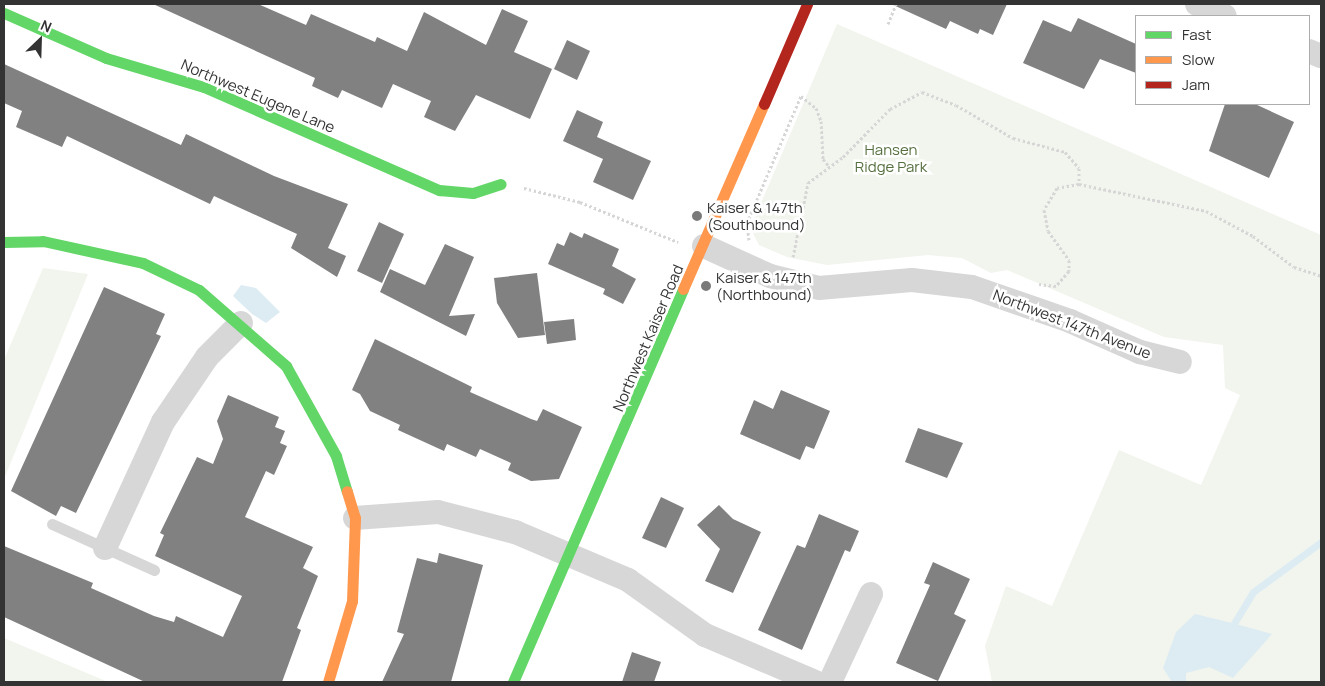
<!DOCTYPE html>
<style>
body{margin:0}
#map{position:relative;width:1325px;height:686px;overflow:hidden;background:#fff;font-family:Manrope,sans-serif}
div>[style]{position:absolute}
.green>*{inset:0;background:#f1f5ed}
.water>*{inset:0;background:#ddebf3}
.stream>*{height:7px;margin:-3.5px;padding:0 3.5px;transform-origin:3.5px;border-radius:3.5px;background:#ddebf3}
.building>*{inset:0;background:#818181}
.path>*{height:3px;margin-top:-1.5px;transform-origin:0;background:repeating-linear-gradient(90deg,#d6d6d6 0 2.5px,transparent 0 5px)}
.lane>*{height:11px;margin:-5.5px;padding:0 5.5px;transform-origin:5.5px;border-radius:5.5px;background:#d7d7d7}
.street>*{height:24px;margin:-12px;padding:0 12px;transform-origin:12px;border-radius:12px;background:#d7d7d7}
.fast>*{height:11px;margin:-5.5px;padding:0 5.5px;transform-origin:5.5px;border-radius:5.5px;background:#63d668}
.slow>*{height:11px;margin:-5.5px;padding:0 5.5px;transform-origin:5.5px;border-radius:5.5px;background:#ff974d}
.jam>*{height:11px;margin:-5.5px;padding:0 5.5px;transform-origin:5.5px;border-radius:5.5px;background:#b3261e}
.dots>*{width:14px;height:14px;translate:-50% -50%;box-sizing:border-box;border:2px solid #fff;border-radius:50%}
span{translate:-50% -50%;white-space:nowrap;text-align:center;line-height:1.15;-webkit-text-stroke:5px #fff;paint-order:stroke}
.street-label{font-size:15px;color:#333}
.park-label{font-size:15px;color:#56703f}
.poi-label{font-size:15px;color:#333}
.left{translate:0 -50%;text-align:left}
.frame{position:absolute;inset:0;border:5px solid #333;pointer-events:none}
.legend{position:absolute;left:1135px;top:15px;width:175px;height:90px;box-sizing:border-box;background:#fff;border:1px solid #adadad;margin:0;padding:6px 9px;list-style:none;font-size:15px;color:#333}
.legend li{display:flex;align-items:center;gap:10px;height:25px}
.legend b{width:25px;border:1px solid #adadad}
.north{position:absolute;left:15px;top:15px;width:50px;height:50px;-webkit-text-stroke:4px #fff;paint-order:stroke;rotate:24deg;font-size:14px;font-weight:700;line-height:20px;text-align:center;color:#333}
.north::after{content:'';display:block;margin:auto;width:18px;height:22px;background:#333;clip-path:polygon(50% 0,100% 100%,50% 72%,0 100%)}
</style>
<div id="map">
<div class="green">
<div style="clip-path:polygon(837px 24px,1321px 235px,1321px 682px,992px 682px,985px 646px,1006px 586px,1052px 606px,1119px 450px,1201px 485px,1240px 395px,1225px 388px,1223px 345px,1164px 337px,1007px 270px,991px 273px,962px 258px,928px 255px,827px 265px,787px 257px,759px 245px,752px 231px,753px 222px)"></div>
<div style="clip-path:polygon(43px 268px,88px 274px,4px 479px,4px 360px)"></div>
<div style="clip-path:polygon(4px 638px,108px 682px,4px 682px)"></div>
</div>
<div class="water">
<div style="clip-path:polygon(241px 285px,256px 288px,280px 312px,266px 323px,252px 314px,233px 296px)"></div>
<div style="clip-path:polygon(1195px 614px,1236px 624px,1272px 634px,1233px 678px,1209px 667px,1186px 673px,1186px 682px,1172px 682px,1163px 668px,1176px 632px)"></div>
</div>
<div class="stream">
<div style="left:1230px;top:630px;width:44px;rotate:-58.8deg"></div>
<div style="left:1253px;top:592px;width:84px;rotate:-36.3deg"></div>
</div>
<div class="building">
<div style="clip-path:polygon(153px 4px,258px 4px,306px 25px,311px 14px,375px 42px,377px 37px,407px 51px,424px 12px,486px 45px,502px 9px,528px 21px,514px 52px,552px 69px,530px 119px,476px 95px,455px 131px,424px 117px,431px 101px,393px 84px,382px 108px,342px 90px,338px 98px,312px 86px,315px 78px)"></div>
<div style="clip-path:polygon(891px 4px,1007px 4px,993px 35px,980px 29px,978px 34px,950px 21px,946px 29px)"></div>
<div style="clip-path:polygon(1078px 18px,1136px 44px,1136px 73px,1100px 59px,1084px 89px,1023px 63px,1043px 20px,1071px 32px)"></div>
<div style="clip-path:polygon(567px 40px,590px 51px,577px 80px,554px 69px)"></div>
<div style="clip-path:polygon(4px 64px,181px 145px,186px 134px,274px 176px,348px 204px,328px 248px,346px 256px,337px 277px,291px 248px,297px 234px,214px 196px,210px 204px,67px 136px,62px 147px,16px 127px,22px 111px,4px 103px)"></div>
<div style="clip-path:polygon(1225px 104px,1255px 104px,1294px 122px,1269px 178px,1209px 151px)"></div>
<div style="clip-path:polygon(577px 110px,603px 122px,597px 137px,651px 161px,633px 200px,593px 182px,603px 159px,563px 141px)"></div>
<div style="clip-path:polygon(379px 222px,404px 234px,382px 283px,357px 271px)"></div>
<div style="clip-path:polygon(570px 232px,582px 238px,584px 233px,619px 249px,612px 266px,636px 279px,623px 304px,603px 294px,605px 289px,548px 264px,557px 243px,564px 246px)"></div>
<div style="clip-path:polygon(445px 244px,474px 257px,449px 316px,475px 314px,466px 336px,380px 292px,390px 269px,425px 285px)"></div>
<div style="clip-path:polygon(537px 273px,545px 335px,518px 338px,497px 303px,494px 278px)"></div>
<div style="clip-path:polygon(104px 287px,165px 314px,156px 334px,161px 336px,76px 513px,61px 506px,56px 516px,11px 491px)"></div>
<div style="clip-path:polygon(574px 319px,576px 340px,547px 344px,544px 322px)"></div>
<div style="clip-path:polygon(375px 339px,472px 387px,470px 392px,531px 419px,537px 421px,543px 409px,582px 427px,559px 479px,531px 481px,508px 470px,511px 463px,480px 449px,476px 457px,447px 444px,444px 451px,398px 430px,400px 425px,370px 411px,360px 394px,352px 390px)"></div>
<div style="clip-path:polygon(781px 390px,830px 411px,814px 449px,806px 446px,800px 460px,740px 434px,754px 400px,773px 409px)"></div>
<div style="clip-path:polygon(228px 395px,279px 417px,275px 427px,285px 431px,280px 443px,287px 446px,274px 475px,266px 471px,245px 517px,313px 547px,303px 568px,318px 576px,297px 628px,301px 630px,282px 682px,145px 682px,4px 617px,4px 546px,93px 583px,91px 588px,154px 616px,174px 622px,176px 616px,223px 637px,242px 596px,155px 556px,164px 535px,160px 533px,197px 457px,213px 464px,223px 439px,217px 421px)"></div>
<div style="clip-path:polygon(918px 428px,963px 443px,947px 478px,905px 462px)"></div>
<div style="clip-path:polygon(661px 497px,684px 508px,666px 548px,642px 538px)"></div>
<div style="clip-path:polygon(719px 505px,733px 519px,761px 532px,733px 593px,705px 581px,720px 549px,697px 525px)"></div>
<div style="clip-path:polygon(819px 514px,859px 531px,850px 552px,845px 550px,802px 650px,758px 630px,797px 545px,805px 548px)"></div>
<div style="clip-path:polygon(439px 553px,483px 565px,451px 682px,382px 682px,404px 634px,397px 632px,417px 558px,437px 563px)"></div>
<div style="clip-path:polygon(933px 562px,970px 579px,954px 614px,966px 620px,938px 681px,896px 663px,930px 585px,924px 583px)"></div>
<div style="clip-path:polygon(632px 652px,661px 662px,654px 682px,622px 682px)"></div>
</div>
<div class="path">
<div style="left:888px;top:24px;width:22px;rotate:-68deg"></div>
<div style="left:1079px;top:184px;width:130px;rotate:12deg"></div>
<div style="left:1206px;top:211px;width:53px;rotate:28deg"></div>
<div style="left:1253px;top:236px;width:51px;rotate:37.1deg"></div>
<div style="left:1294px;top:267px;width:28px;rotate:18deg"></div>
<div style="left:524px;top:188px;width:58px;rotate:14deg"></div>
<div style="left:580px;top:202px;width:106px;rotate:22.2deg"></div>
<div style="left:749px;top:240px;width:17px;rotate:-97deg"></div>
<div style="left:747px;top:223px;width:138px;rotate:-67deg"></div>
<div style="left:801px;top:96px;width:19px;rotate:39deg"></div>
<div style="left:816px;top:108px;width:14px;rotate:69deg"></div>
<div style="left:821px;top:121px;width:38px;rotate:87deg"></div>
<div style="left:823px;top:159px;width:8px;rotate:50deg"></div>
<div style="left:793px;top:257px;width:76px;rotate:-78.5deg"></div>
<div style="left:808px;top:183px;width:44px;rotate:-36.6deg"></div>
<div style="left:843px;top:157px;width:67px;rotate:-45.6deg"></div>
<div style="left:890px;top:109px;width:36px;rotate:-28deg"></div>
<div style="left:922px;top:92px;width:36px;rotate:21deg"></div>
<div style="left:956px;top:105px;width:66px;rotate:30.1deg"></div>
<div style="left:1013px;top:138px;width:54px;rotate:15.1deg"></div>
<div style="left:1065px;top:152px;width:21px;rotate:49deg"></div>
<div style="left:1079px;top:168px;width:16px;rotate:90deg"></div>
<div style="left:1079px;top:184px;width:22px;rotate:170deg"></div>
<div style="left:1057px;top:188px;width:26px;rotate:121deg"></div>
<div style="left:1044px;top:210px;width:21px;rotate:79deg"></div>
<div style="left:1048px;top:231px;width:36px;rotate:54deg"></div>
<div style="left:1069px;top:260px;width:11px;rotate:90deg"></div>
<div style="left:1069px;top:271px;width:20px;rotate:131deg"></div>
<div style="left:1056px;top:286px;width:17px;rotate:-173deg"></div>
</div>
<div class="lane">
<div style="left:52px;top:524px;width:112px;rotate:24.3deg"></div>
</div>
<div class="street">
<div style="left:1197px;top:4px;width:30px;rotate:23deg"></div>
<div style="left:1309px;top:51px;width:13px;rotate:23deg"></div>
<div style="left:704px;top:246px;width:72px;rotate:24.4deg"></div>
<div style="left:770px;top:276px;width:50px;rotate:13.8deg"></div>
<div style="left:819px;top:288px;width:93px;rotate:-4.9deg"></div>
<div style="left:912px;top:280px;width:60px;rotate:6.7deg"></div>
<div style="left:972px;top:287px;width:104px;rotate:19.1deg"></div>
<div style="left:1070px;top:321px;width:77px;rotate:23.9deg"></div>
<div style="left:1140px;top:352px;width:41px;rotate:14deg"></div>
<div style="left:355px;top:518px;width:83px;rotate:-4.1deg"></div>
<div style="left:438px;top:512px;width:80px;rotate:14.6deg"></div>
<div style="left:515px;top:532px;width:123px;rotate:23deg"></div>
<div style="left:628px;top:580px;width:95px;rotate:35.5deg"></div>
<div style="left:705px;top:635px;width:120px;rotate:23.1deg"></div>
<div style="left:105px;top:548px;width:139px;rotate:-65.3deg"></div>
<div style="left:163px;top:422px;width:78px;rotate:-55.9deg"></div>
<div style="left:207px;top:357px;width:48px;rotate:-45deg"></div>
<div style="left:830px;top:682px;width:97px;rotate:-65deg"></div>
</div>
<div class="fast">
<div style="left:4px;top:13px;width:111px;rotate:23.8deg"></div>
<div style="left:106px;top:58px;width:102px;rotate:16.5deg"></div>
<div style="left:204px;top:87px;width:257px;rotate:23.7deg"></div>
<div style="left:439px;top:190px;width:34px;rotate:5deg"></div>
<div style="left:473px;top:193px;width:29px;rotate:-18deg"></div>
<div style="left:4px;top:242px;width:39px;rotate:-1deg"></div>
<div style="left:43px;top:241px;width:102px;rotate:12.4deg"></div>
<div style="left:143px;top:263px;width:62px;rotate:25.7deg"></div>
<div style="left:199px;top:290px;width:116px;rotate:41.1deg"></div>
<div style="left:286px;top:366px;width:103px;rotate:60.9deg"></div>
<div style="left:336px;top:456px;width:37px;rotate:73deg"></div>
<div style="left:513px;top:682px;width:428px;rotate:-66.6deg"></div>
</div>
<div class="slow">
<div style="left:683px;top:289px;width:202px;rotate:-66.4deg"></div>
<div style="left:328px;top:682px;width:84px;rotate:-73.5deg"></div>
<div style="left:352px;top:601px;width:83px;rotate:-87.9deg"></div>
<div style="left:355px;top:518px;width:28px;rotate:-107deg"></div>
</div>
<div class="jam">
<div style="left:764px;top:104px;width:109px;rotate:-66.7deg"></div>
</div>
<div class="dots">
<div style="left:697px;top:216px;background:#7a7a7a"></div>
<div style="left:706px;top:286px;background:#7a7a7a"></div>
</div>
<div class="street-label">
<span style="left:258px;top:96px;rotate:23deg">Northwest Eugene Lane</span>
<span style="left:1072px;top:324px;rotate:21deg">Northwest 147th Avenue</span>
<span style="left:648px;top:338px;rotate:-67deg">Northwest Kaiser Road</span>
</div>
<div class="park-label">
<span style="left:891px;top:158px">Hansen<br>Ridge Park</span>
</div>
<div class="poi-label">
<span class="left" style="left:707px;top:216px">Kaiser &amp; 147th<br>(Southbound)</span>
<span class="left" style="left:716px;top:286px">Kaiser &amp; 147th<br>(Northbound)</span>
</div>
<div class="frame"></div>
<ul class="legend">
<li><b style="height:6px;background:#63d668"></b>Fast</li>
<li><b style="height:6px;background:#ff974d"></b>Slow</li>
<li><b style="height:6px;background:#b3261e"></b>Jam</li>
</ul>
<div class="north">N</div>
</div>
